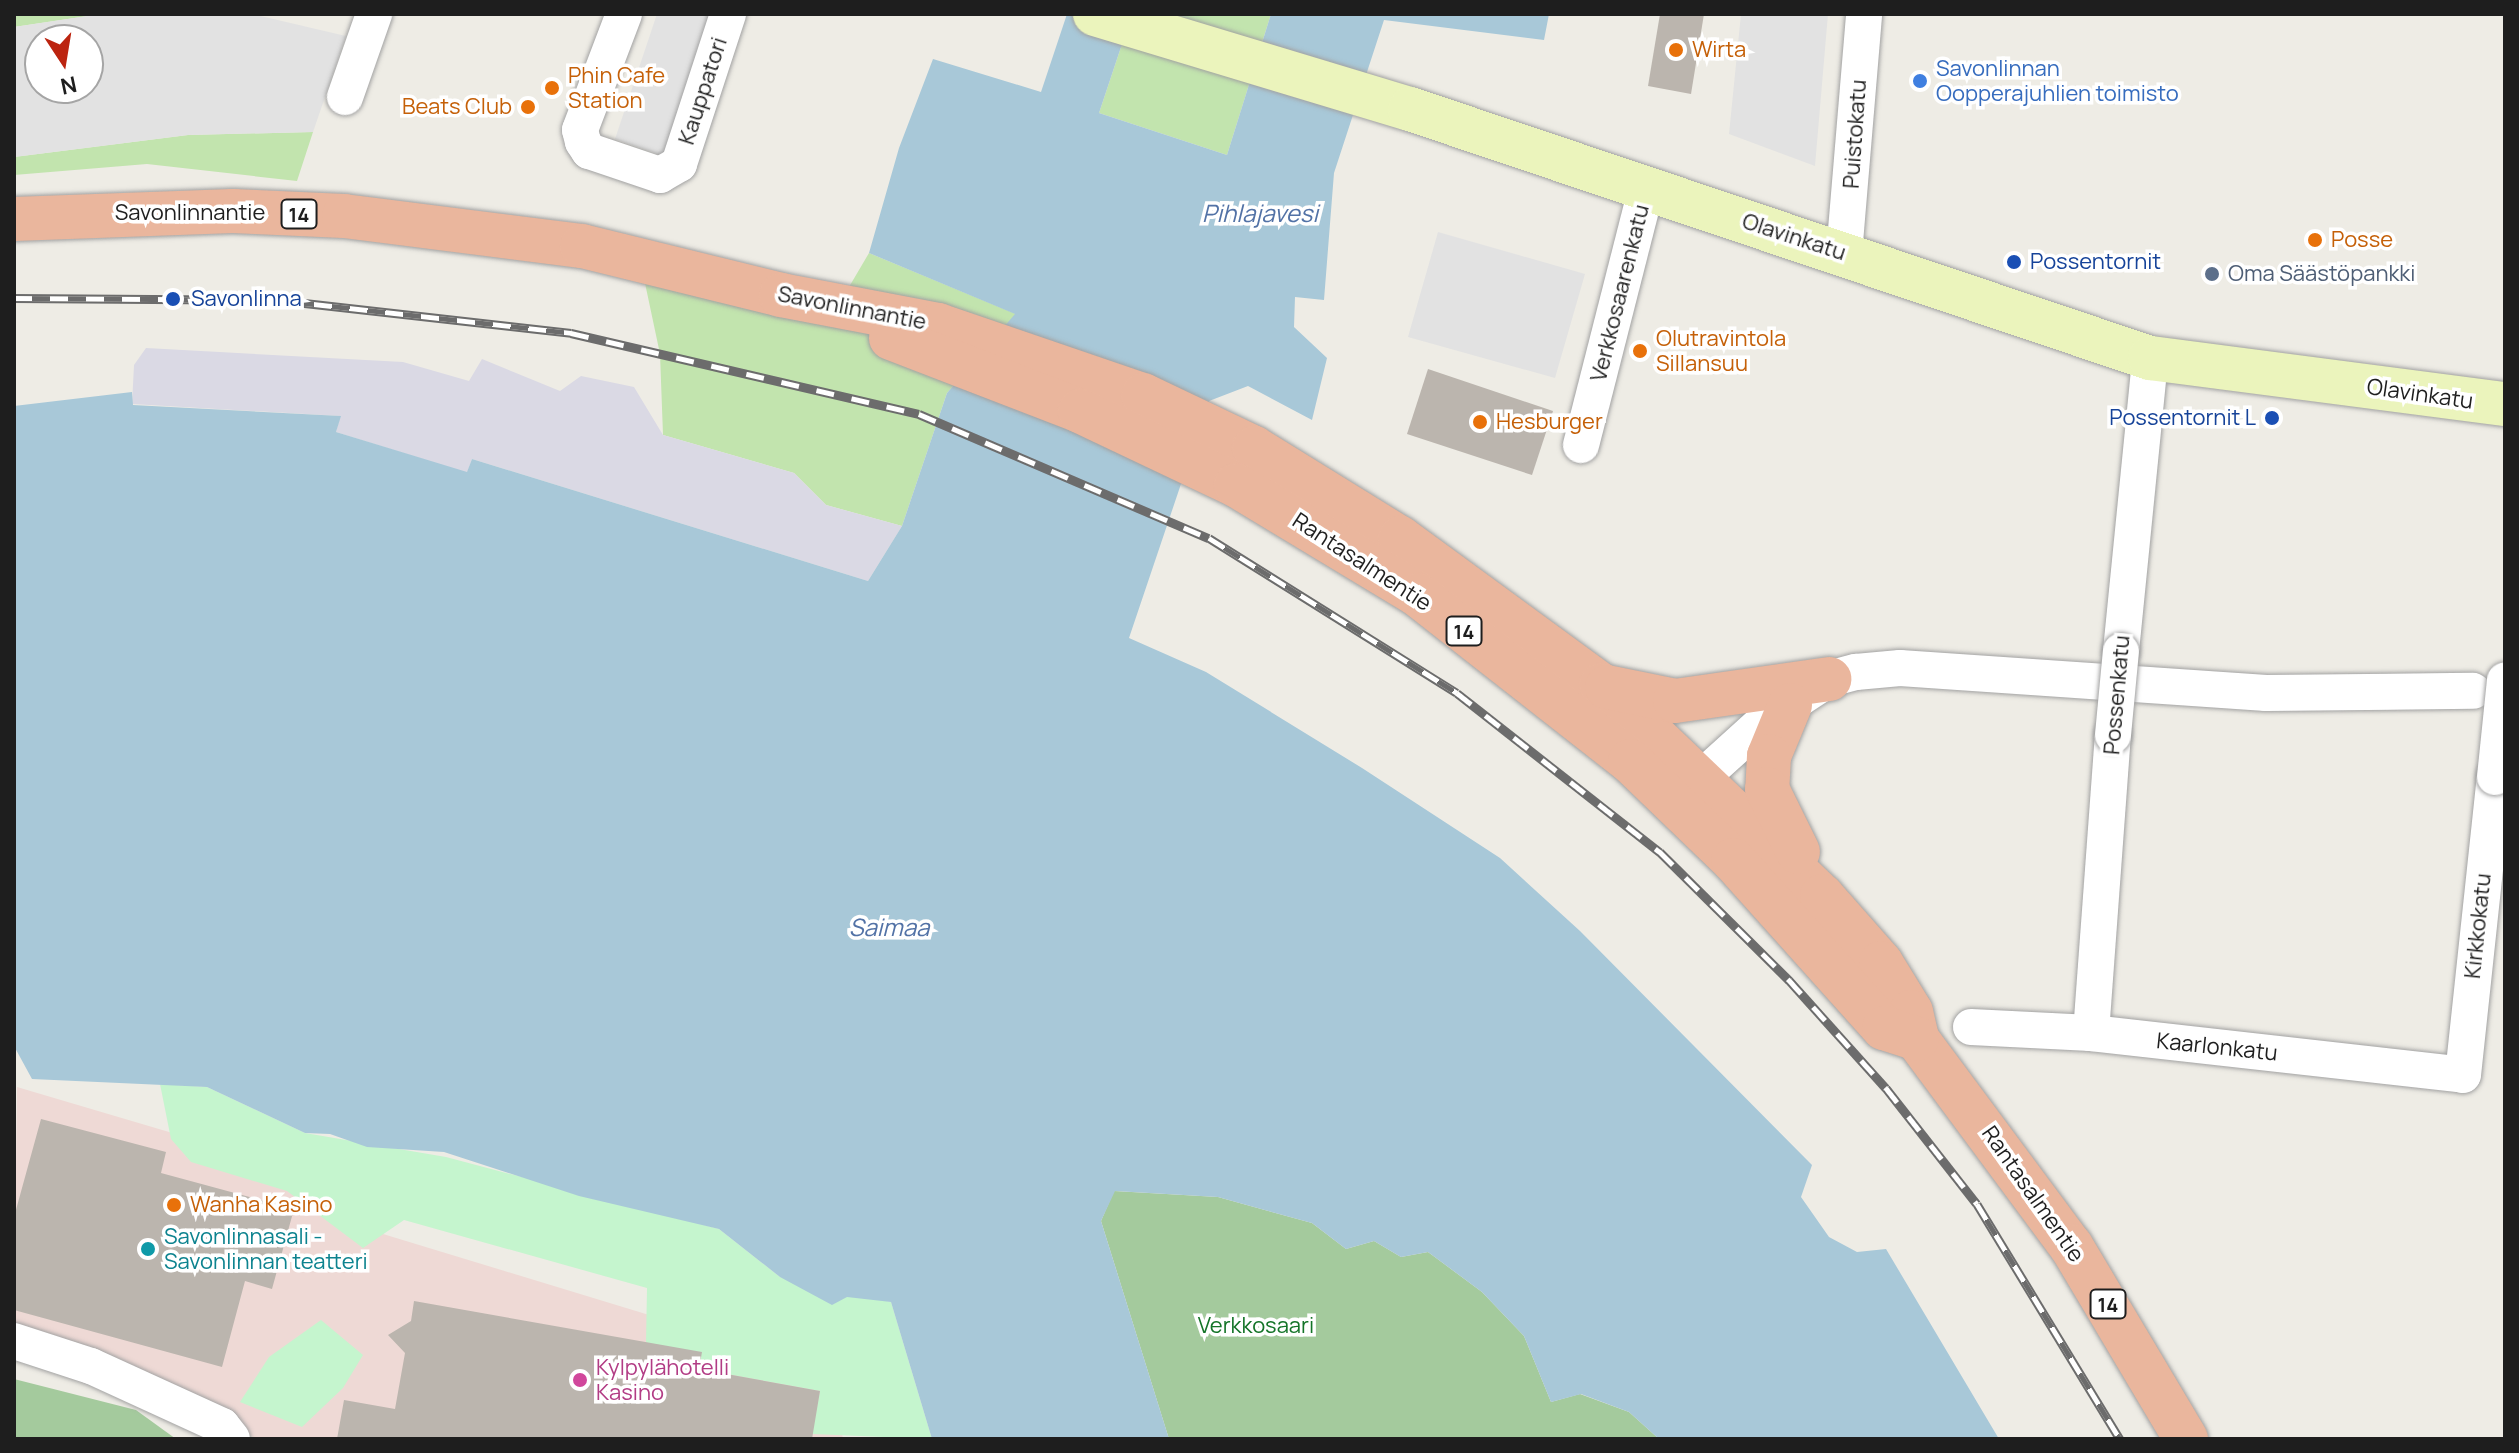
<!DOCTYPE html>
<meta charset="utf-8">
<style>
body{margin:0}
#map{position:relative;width:2519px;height:1453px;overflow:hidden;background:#eeece5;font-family:Manrope,sans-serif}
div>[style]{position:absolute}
.commercial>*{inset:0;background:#eed9d5}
.grass>*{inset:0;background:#c2e4ae}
.forest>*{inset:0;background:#a4ca9d}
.park>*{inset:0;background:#c5f5ce}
.parking>*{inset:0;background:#e2e2e2}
.plaza>*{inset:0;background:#dad9e4}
.water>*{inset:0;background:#a8c8d8}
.building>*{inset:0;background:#bbb5ae}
.roads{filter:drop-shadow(0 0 2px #a2a2a2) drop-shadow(0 0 2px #a2a2a2)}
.minor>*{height:36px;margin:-18px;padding:0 18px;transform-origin:18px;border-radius:18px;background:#fff}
.secondary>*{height:44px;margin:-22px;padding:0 22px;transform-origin:22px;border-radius:22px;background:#ebf4bc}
.trunk>*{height:44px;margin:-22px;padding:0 22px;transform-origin:22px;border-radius:22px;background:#eab69d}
.rail>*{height:9px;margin-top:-4.5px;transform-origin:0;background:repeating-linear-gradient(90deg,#fff 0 18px,#6c6c6c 0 36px);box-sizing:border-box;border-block:2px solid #6c6c6c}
.bridges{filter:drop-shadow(0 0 2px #a2a2a2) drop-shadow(0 0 2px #a2a2a2)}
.minor-bridge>*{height:36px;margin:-18px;padding:0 18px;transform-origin:18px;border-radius:18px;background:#fff}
.dots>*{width:22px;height:22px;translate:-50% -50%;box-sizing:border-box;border:4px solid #fff;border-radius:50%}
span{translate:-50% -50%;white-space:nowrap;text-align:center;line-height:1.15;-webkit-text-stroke:7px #fff;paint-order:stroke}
.shield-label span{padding:2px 6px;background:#fff;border:2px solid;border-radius:6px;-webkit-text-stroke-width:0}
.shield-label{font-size:20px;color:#1e1e1e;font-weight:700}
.food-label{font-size:22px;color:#c56008}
.left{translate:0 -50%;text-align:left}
.right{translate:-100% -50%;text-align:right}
.shop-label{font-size:22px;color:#366cbe}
.street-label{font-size:22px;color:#1e1e1e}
.transit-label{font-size:22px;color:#164399}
.service-label{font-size:22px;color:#4e5e75}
.culture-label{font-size:22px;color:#0d838f}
.park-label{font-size:22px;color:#147428}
.hotel-label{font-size:22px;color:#b23c85}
.water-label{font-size:24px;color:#5272a6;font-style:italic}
.frame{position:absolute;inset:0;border:16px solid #1e1e1e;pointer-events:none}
.north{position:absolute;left:24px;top:24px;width:80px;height:80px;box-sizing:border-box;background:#fff;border:2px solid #a5a5a5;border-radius:50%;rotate:168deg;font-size:22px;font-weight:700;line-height:32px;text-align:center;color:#1e1e1e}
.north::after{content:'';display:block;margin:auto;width:28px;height:36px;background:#bc2410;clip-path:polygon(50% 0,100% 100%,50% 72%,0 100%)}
</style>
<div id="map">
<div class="commercial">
<div style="clip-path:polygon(17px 1087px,301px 1171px,383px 1234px,830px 1370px,843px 1439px,257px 1439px,14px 1322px)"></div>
</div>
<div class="grass">
<div style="clip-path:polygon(14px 14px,101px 14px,14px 27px)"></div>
<div style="clip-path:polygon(1132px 14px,1271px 14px,1227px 155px,1099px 113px)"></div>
<div style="clip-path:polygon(313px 132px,297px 181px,147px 164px,14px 175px,14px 157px,188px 135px)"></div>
<div style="clip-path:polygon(869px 253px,1016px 314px,947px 393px,902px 526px,826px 505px,794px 473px,663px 435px,660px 354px,642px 269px,849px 287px)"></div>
</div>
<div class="forest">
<div style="clip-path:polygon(1114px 1191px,1218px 1197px,1312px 1223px,1346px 1249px,1374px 1241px,1401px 1257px,1428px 1252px,1482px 1292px,1524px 1336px,1551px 1402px,1580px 1394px,1629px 1412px,1659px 1439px,1169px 1439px,1101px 1221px)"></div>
<div style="clip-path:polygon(14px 1379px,136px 1410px,176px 1439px,14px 1439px)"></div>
</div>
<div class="park">
<div style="clip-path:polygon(160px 1084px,207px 1087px,305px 1133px,446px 1157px,719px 1229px,780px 1277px,891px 1302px,932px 1439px,812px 1434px,820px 1391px,699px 1369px,646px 1342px,647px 1288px,404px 1220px,363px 1248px,287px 1191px,191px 1162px,171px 1139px)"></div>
<div style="clip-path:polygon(321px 1320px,363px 1355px,343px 1388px,302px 1427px,240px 1402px,269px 1357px)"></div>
</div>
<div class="parking">
<div style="clip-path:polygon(evenodd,101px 14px,252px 14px,346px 36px,313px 132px,188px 135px,14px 157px,14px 27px,101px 14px,40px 40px,88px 40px,88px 88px,40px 88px,40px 40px)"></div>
<div style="clip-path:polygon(657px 14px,716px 14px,667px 157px,615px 139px)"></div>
<div style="clip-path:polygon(1741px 14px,1828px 14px,1815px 166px,1729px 134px)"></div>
<div style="clip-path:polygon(1438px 232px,1585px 274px,1555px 378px,1408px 337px)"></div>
</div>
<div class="plaza">
<div style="clip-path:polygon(146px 348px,403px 362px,469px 381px,482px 359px,560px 391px,581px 376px,634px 387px,663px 435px,794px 473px,826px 505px,902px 526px,868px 581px,472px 459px,467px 473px,336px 432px,340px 416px,132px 404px,134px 365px)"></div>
</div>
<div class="water">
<div style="clip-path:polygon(1067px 14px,1132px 14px,1099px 113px,1227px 155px,1271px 14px,1549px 14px,1544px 40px,1384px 20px,1334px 173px,1324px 300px,1295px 297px,1294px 327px,1327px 358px,1312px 420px,1248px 386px,1209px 401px,1129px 638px,1206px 672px,1362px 768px,1500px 858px,1580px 931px,1812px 1165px,1801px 1197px,1829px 1237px,1857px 1252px,1886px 1249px,1999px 1439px,1659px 1439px,1629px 1412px,1581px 1394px,1551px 1402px,1524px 1336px,1482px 1292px,1428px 1252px,1401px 1257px,1374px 1241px,1346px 1249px,1312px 1223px,1218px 1197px,1115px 1191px,1101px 1221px,1169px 1439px,932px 1439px,891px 1302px,847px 1297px,832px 1305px,780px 1277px,719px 1229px,579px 1196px,444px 1152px,367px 1147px,330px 1134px,305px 1133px,207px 1087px,32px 1079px,14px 1046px,14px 406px,132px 392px,133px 405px,341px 416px,336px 432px,467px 472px,472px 459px,868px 581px,902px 526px,947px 393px,1015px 314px,869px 253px,899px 148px,933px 59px,1041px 92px)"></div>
</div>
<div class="building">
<div style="clip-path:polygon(1660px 14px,1704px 14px,1691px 94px,1648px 86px)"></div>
<div style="clip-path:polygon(1428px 369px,1553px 411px,1532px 475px,1407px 434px)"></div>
<div style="clip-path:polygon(41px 1119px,166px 1152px,161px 1173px,294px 1209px,272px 1289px,245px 1281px,222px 1367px,14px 1310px,14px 1217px)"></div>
<div style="clip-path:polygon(414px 1301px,702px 1352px,699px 1369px,820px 1391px,812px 1439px,337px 1439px,344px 1400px,395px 1409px,405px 1353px,388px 1335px,411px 1321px)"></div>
</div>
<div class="roads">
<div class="minor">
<div style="left:624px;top:14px;width:124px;rotate:110.8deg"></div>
<div style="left:580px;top:130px;width:12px;rotate:76deg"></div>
<div style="left:583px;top:142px;width:11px;rotate:56deg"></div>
<div style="left:589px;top:151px;width:75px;rotate:18.7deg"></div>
<div style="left:660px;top:175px;width:22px;rotate:-30deg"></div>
<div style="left:679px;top:164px;width:158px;rotate:-71.9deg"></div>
<div style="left:345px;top:97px;width:88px;rotate:-70.7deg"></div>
<div style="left:1844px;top:254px;width:241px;rotate:-85.2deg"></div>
<div style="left:1581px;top:445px;width:266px;rotate:-75.7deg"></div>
<div style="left:2121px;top:651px;width:294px;rotate:-84.3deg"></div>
<div style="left:1679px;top:798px;width:112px;rotate:-42.1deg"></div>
<div style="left:1762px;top:723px;width:80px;rotate:-33.3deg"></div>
<div style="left:1829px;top:679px;width:28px;rotate:-15deg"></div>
<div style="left:1856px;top:672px;width:44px;rotate:-5.2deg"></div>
<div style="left:1900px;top:668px;width:367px;rotate:3.9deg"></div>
<div style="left:2266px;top:693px;width:207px;rotate:-0.6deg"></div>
<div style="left:1971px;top:1027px;width:120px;rotate:2.9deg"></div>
<div style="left:2091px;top:1033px;width:374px;rotate:6.4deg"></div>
<div style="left:2463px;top:1075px;width:300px;rotate:-83.9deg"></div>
<div style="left:2495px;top:777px;width:10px"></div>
<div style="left:2091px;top:1033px;width:299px;rotate:-85.8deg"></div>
<div style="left:14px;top:1341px;width:81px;rotate:18deg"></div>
<div style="left:91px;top:1366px;width:144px;rotate:24.6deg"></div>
<div style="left:222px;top:1426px;width:16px;rotate:52deg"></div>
</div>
<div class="secondary">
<div style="left:1095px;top:14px;width:329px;rotate:16.8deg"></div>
<div style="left:1410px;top:109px;width:781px;rotate:18.6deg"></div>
<div style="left:2150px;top:358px;width:358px;rotate:7.4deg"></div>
</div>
<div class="trunk">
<div style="left:14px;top:219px;width:219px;rotate:-2.1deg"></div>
<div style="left:233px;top:211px;width:111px;rotate:2.6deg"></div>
<div style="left:344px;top:216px;width:240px;rotate:7.2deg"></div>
<div style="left:582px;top:246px;width:205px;rotate:13.8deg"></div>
<div style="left:781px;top:295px;width:160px;rotate:10.8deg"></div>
<div style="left:938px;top:325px;width:217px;rotate:18.9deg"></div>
<div style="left:1143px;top:395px;width:123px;rotate:25.5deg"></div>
<div style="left:1254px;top:448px;width:172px;rotate:31.7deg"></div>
<div style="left:1400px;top:538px;width:249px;rotate:36.2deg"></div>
<div style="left:1601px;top:685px;width:306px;rotate:43.7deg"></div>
<div style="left:1822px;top:896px;width:89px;rotate:48.6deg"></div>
<div style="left:1881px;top:963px;width:57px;rotate:58.5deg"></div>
<div style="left:1911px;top:1012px;width:28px;rotate:77deg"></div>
<div style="left:1917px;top:1039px;width:258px;rotate:53.4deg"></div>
<div style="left:2071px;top:1246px;width:225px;rotate:59.2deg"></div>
<div style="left:891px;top:338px;width:203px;rotate:21.1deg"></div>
<div style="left:1080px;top:411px;width:173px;rotate:25.4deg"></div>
<div style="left:1236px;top:485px;width:213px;rotate:31.1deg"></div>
<div style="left:1418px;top:595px;width:269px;rotate:38.1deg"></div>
<div style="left:1630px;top:761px;width:143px;rotate:43.9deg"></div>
<div style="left:1733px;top:860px;width:226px;rotate:48.1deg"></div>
<div style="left:1884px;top:1028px;width:35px;rotate:18deg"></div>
<div style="left:1607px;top:687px;width:69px;rotate:11.6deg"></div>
<div style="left:1675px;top:701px;width:156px;rotate:-8.1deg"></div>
<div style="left:1790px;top:705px;width:55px;rotate:112.4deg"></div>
<div style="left:1769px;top:756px;width:33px;rotate:93deg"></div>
<div style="left:1767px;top:789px;width:70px;rotate:63.8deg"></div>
</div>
</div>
<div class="rail">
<div style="left:14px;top:298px;width:264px;rotate:0.4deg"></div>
<div style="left:278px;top:300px;width:295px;rotate:6.4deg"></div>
<div style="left:571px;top:333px;width:357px;rotate:13.1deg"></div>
<div style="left:919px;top:414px;width:315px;rotate:23.2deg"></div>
<div style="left:1209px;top:538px;width:292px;rotate:32deg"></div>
<div style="left:1457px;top:693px;width:258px;rotate:38.1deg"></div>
<div style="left:1660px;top:852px;width:182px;rotate:44.8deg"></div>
<div style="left:1789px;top:980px;width:145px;rotate:48.1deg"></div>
<div style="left:1886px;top:1088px;width:147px;rotate:51.9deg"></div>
<div style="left:1977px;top:1204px;width:275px;rotate:58.7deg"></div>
</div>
<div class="bridges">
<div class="minor-bridge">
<div style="left:2113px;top:735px;width:84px;rotate:-84.6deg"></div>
<div style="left:2495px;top:777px;width:97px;rotate:-84.1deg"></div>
</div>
</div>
<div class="dots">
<div style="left:1676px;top:50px;background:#e8710a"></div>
<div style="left:1920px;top:81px;background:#3f7fe0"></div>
<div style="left:552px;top:88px;background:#e8710a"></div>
<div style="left:528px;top:107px;background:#e8710a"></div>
<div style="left:2315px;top:240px;background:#e8710a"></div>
<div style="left:2014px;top:262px;background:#1a4fb4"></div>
<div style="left:2212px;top:274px;background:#5c6f8a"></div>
<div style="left:173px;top:299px;background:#1a4fb4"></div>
<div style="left:1640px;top:351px;background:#e8710a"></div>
<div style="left:2272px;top:418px;background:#1a4fb4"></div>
<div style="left:1480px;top:422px;background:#e8710a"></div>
<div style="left:174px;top:1205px;background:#e8710a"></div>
<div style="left:148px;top:1249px;background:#0f9aa8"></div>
<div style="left:580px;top:1380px;background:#d1479c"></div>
</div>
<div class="shield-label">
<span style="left:299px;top:214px">14</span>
<span style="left:1464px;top:631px">14</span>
<span style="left:2108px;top:1304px">14</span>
</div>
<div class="food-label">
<span class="left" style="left:1692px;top:50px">Wirta</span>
<span class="left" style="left:568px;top:88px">Phin Cafe<br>Station</span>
<span class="right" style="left:512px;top:107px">Beats Club</span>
<span class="left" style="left:2331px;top:240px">Posse</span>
<span class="left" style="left:1656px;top:351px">Olutravintola<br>Sillansuu</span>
<span class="left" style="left:1496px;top:422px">Hesburger</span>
<span class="left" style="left:190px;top:1205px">Wanha Kasino</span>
</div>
<div class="shop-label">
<span class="left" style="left:1936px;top:81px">Savonlinnan<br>Oopperajuhlien toimisto</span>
</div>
<div class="street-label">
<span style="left:703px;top:91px;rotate:-72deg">Kauppatori</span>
<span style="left:1855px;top:134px;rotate:-86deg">Puistokatu</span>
<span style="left:190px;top:213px">Savonlinnantie</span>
<span style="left:1794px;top:237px;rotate:18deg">Olavinkatu</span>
<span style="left:1620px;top:293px;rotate:-76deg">Verkkosaarenkatu</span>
<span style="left:852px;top:308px;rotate:11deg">Savonlinnantie</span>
<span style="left:2420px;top:394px;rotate:8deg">Olavinkatu</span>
<span style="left:1362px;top:562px;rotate:33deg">Rantasalmentie</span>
<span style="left:2117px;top:695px;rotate:-85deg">Possenkatu</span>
<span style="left:2478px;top:926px;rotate:-84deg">Kirkkokatu</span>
<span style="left:2217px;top:1047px;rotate:6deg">Kaarlonkatu</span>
<span style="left:2033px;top:1194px;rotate:55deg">Rantasalmentie</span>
</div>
<div class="transit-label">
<span class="left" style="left:2030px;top:262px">Possentornit</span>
<span class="left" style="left:191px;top:299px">Savonlinna</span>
<span class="right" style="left:2256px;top:418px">Possentornit L</span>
</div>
<div class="service-label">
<span class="left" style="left:2228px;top:274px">Oma Säästöpankki</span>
</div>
<div class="culture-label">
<span class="left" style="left:164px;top:1249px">Savonlinnasali -<br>Savonlinnan teatteri</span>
</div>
<div class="park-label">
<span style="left:1256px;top:1326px">Verkkosaari</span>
</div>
<div class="hotel-label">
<span class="left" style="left:596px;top:1380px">Kylpylähotelli<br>Kasino</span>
</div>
<div class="water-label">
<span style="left:1260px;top:213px">Pihlajavesi</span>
<span style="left:889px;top:927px">Saimaa</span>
</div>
<div class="frame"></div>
<div class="north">N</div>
</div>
